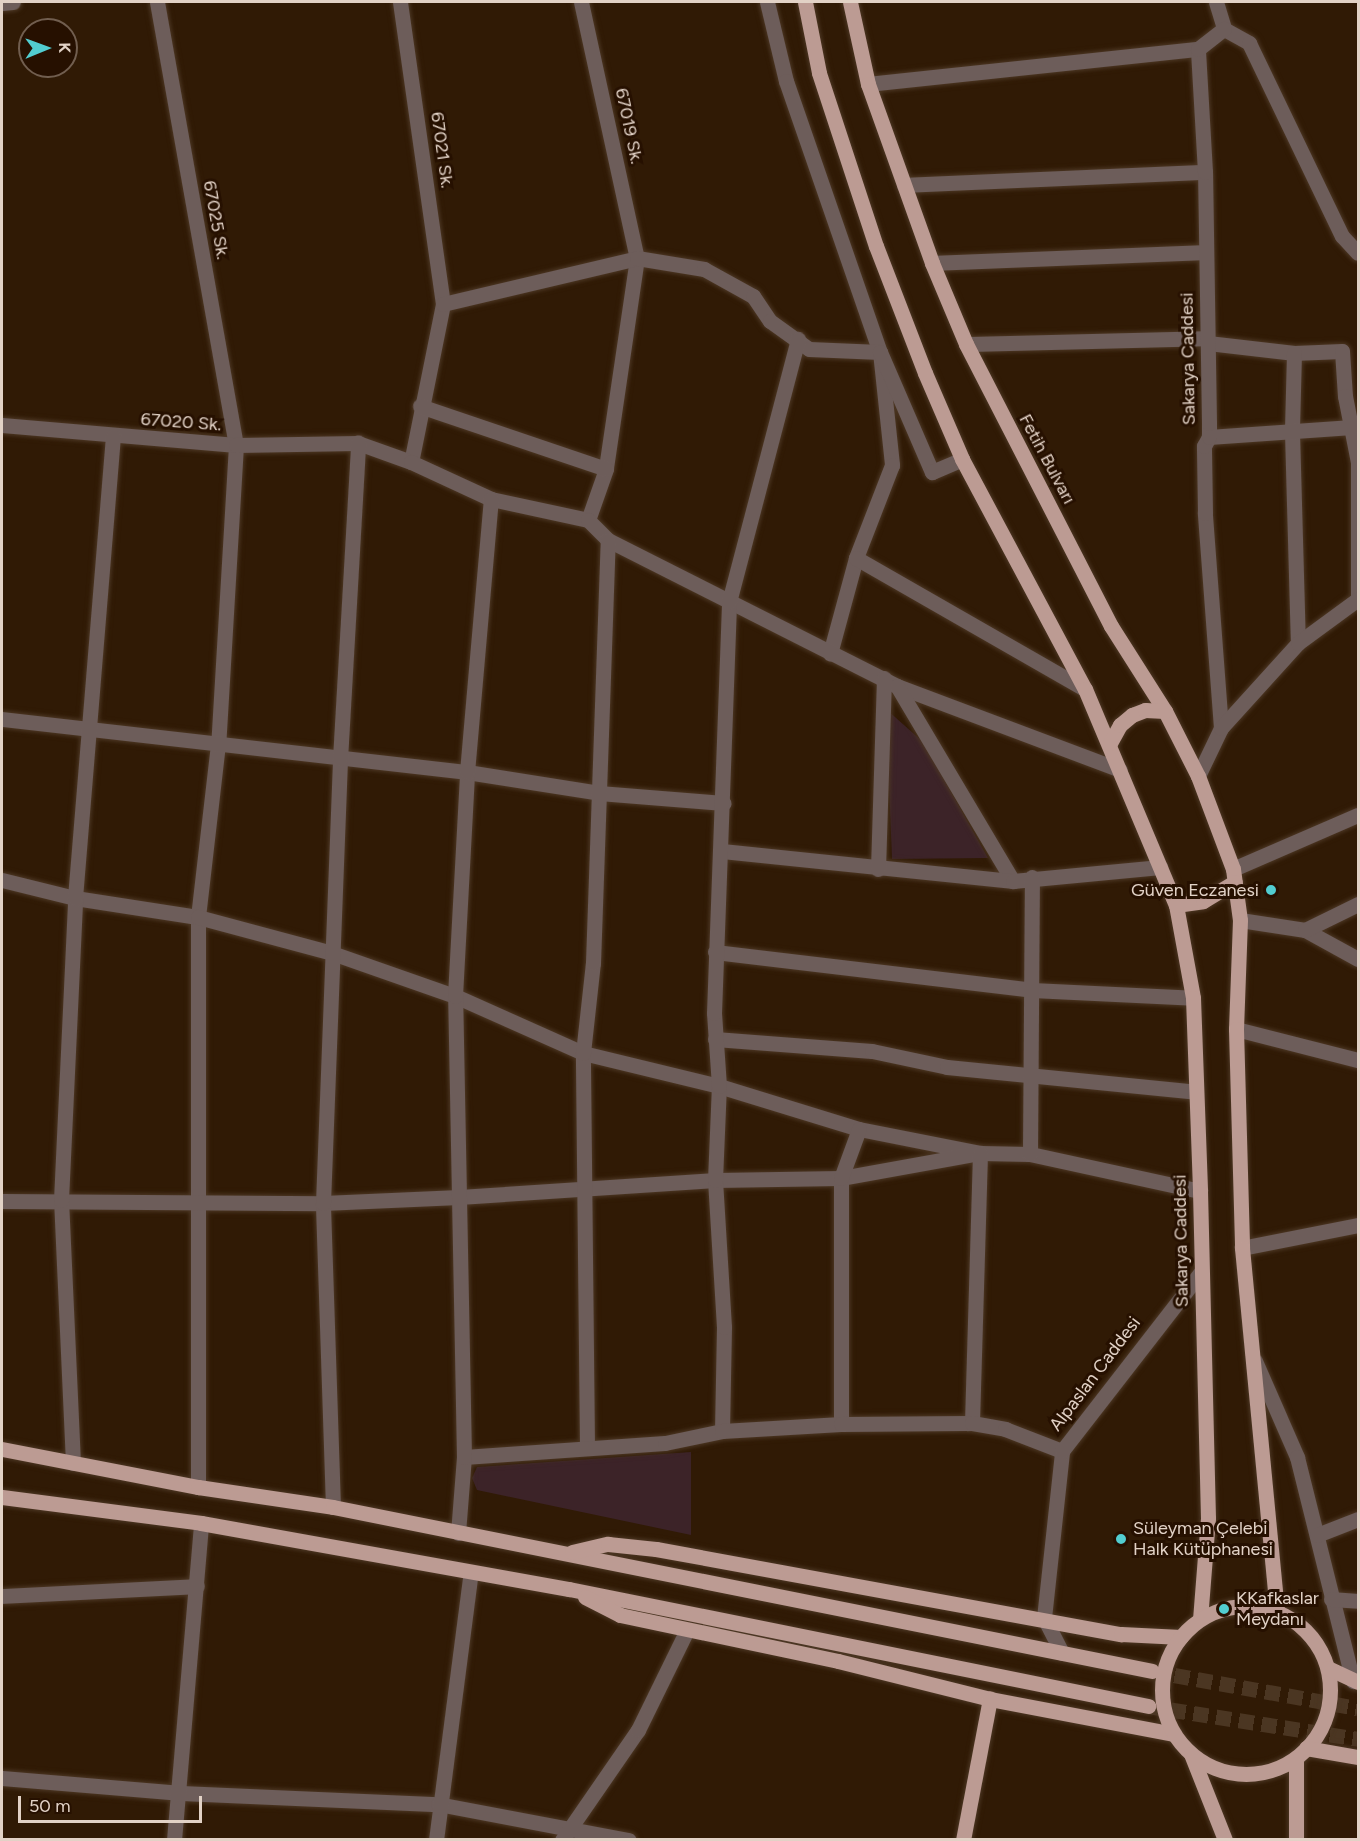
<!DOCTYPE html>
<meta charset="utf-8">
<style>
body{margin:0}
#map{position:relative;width:1360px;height:1841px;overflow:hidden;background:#301a05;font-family:Figtree,sans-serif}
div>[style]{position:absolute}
.green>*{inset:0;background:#3c2328}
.major-tunnel>*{height:15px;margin-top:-7.5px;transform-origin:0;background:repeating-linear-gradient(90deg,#4b3622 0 15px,transparent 0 23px)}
.roads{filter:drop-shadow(0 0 2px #4c3724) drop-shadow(0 0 2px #4c3724)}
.minor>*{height:15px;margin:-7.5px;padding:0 7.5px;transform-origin:7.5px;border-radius:7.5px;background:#6d5d5a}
.major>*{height:15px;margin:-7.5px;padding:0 7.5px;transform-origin:7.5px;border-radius:7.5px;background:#bc9b93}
.major>.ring{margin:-7.5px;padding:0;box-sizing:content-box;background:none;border:15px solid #bc9b93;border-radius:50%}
.dots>*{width:16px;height:16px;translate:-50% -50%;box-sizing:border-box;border:3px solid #261000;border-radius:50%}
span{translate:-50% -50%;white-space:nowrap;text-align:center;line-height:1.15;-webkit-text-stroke:6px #261000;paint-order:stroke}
.street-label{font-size:18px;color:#e2d2c6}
.poi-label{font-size:18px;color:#e2d2c6}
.right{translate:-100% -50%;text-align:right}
.left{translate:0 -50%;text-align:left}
.frame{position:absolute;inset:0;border:3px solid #e2d2c6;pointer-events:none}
.north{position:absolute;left:18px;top:18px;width:60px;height:60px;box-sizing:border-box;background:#261000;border:2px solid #715e4f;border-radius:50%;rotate:89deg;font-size:16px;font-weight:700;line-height:24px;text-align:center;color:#e2d2c6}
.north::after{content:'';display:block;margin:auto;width:21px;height:27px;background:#52cdd0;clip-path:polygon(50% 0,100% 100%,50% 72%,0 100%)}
.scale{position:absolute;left:18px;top:1796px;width:184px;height:27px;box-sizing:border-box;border:3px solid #e2d2c6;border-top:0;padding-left:8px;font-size:18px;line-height:21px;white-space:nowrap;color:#e2d2c6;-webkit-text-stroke:4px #261000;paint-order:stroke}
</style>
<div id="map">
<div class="green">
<div style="clip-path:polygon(886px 709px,923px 742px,988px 858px,892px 859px)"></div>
<div style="clip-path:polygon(691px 1452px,691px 1535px,477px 1490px,472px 1478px,477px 1467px)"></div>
</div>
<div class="major-tunnel">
<div style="left:1152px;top:1671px;width:209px;rotate:10.2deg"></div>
<div style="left:1148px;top:1706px;width:213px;rotate:8.9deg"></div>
</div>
<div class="roads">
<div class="minor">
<div style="left:157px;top:2px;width:450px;rotate:79.9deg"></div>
<div style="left:236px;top:445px;width:300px;rotate:93.4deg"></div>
<div style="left:218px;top:744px;width:174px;rotate:96.6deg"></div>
<div style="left:198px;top:917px;width:570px;rotate:90deg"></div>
<div style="left:400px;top:2px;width:305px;rotate:81.9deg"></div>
<div style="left:443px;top:304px;width:161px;rotate:101.4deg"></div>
<div style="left:581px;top:2px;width:262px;rotate:77.7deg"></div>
<div style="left:637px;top:258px;width:213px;rotate:98.4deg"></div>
<div style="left:606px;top:469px;width:54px;rotate:109.4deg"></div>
<div style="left:767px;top:2px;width:81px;rotate:76.5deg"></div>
<div style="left:786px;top:81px;width:287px;rotate:70.9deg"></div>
<div style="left:880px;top:352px;width:114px;rotate:83.9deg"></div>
<div style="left:892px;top:465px;width:100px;rotate:111.2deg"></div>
<div style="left:856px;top:558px;width:99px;rotate:105.2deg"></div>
<div style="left:1216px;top:2px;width:28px;rotate:73deg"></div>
<div style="left:2px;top:3px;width:11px;rotate:-5deg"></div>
<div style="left:1224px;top:29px;width:29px;rotate:29deg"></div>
<div style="left:1249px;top:43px;width:214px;rotate:64.3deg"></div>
<div style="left:1342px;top:236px;width:23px;rotate:47deg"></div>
<div style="left:868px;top:84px;width:332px;rotate:-6.1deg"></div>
<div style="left:904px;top:185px;width:301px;rotate:-2.5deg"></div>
<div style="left:932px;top:263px;width:274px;rotate:-2.3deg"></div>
<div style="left:443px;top:304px;width:199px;rotate:-13.3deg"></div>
<div style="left:637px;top:258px;width:68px;rotate:9.3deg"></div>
<div style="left:704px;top:269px;width:56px;rotate:28.9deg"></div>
<div style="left:753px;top:296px;width:30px;rotate:56deg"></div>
<div style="left:770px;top:321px;width:48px;rotate:35.7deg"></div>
<div style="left:809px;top:349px;width:71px;rotate:2.4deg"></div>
<div style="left:880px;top:352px;width:131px;rotate:66.6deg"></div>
<div style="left:932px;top:472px;width:33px;rotate:-23deg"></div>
<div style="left:1208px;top:343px;width:87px;rotate:6.6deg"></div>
<div style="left:1294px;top:353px;width:48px;rotate:-2.4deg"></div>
<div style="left:1342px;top:351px;width:45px;rotate:86.2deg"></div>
<div style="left:1345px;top:396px;width:67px;rotate:78.9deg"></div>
<div style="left:1358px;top:462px;width:137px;rotate:90deg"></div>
<div style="left:966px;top:344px;width:241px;rotate:-1.4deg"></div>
<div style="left:1294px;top:353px;width:79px;rotate:91.5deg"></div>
<div style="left:1292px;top:432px;width:211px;rotate:88.4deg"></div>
<div style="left:420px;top:406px;width:196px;rotate:18.7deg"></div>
<div style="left:2px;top:425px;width:235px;rotate:4.9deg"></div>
<div style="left:236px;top:445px;width:122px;rotate:-0.9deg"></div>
<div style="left:358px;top:443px;width:56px;rotate:19.7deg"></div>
<div style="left:411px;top:462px;width:88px;rotate:24.8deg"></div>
<div style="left:491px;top:499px;width:99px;rotate:12.2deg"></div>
<div style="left:588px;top:520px;width:28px;rotate:45deg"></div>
<div style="left:608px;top:540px;width:324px;rotate:26.8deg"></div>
<div style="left:897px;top:686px;width:238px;rotate:20.6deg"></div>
<div style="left:1209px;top:437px;width:143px;rotate:-4deg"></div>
<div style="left:856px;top:558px;width:264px;rotate:29.8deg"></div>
<div style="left:897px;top:686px;width:227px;rotate:59.3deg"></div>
<div style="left:2px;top:719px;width:468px;rotate:6.5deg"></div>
<div style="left:467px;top:772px;width:134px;rotate:9deg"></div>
<div style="left:599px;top:793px;width:125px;rotate:4.6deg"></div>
<div style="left:1221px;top:728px;width:216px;rotate:-94.3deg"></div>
<div style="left:1205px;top:513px;width:67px;rotate:-90.9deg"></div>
<div style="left:1204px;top:446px;width:10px;rotate:-61deg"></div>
<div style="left:1209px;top:437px;width:14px;rotate:-90deg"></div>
<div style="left:1209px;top:423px;width:251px;rotate:-90.9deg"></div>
<div style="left:1205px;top:172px;width:123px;rotate:-93.3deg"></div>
<div style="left:1198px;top:49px;width:33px;rotate:-38deg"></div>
<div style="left:1198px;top:776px;width:53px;rotate:-64.4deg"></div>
<div style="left:1221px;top:728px;width:115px;rotate:-47.8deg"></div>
<div style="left:1298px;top:643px;width:74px;rotate:-36.3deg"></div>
<div style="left:722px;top:851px;width:293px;rotate:5.9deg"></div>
<div style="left:1013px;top:881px;width:148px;rotate:-5.4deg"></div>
<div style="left:878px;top:869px;width:191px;rotate:-88.2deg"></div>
<div style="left:1233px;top:869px;width:136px;rotate:-23.4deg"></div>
<div style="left:2px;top:880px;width:75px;rotate:13.9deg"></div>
<div style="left:75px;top:898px;width:124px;rotate:8.8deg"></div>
<div style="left:198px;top:917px;width:139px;rotate:15deg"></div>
<div style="left:332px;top:953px;width:130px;rotate:19.3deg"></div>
<div style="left:455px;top:996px;width:140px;rotate:24deg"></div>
<div style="left:583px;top:1053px;width:140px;rotate:13.6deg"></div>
<div style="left:719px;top:1086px;width:146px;rotate:17.1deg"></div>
<div style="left:859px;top:1129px;width:123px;rotate:11.2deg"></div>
<div style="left:980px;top:1153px;width:50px;rotate:1.1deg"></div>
<div style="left:1030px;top:1154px;width:174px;rotate:12.3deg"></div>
<div style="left:1240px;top:920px;width:66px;rotate:8.7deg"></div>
<div style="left:1305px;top:930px;width:60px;rotate:28.7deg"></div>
<div style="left:1305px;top:930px;width:59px;rotate:-26.1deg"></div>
<div style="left:715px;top:952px;width:319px;rotate:6.8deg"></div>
<div style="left:1032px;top:990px;width:161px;rotate:2.8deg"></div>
<div style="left:1236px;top:1029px;width:126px;rotate:14.3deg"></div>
<div style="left:715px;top:1039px;width:157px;rotate:4.4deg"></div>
<div style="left:872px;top:1051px;width:77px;rotate:12deg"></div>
<div style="left:947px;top:1067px;width:250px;rotate:5.7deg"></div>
<div style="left:1030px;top:1154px;width:277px;rotate:-89.6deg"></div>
<div style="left:2px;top:1201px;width:321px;rotate:0.4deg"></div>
<div style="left:323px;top:1203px;width:136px;rotate:-2.5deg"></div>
<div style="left:459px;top:1197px;width:257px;rotate:-3.8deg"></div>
<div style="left:715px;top:1180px;width:126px;rotate:-0.9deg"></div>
<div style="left:841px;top:1178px;width:141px;rotate:-10.2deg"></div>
<div style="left:980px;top:1153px;width:270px;rotate:91.7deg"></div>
<div style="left:1242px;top:1248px;width:118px;rotate:-11.2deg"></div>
<div style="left:1255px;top:1361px;width:105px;rotate:66.4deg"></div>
<div style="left:1297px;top:1457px;width:231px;rotate:76deg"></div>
<div style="left:841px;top:1424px;width:246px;rotate:-90deg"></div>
<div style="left:841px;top:1178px;width:52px;rotate:-69.8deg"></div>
<div style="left:722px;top:1431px;width:104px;rotate:-88.9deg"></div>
<div style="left:724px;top:1327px;width:147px;rotate:-93.5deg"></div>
<div style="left:715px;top:1180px;width:94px;rotate:-87.6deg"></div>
<div style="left:719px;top:1086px;width:73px;rotate:-93.9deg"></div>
<div style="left:714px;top:1013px;width:411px;rotate:-87.9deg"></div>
<div style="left:729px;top:602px;width:272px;rotate:-75.3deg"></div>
<div style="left:587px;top:1447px;width:394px;rotate:-90.6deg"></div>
<div style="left:583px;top:1053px;width:91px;rotate:-83.7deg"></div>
<div style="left:593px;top:963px;width:423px;rotate:-88deg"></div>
<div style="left:464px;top:1457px;width:201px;rotate:-4deg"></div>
<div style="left:665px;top:1443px;width:58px;rotate:-11.9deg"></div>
<div style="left:722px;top:1431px;width:119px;rotate:-3.4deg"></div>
<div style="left:841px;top:1424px;width:131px;rotate:-0.4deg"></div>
<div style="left:972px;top:1423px;width:34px;rotate:10deg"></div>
<div style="left:1005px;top:1429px;width:61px;rotate:21.1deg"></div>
<div style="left:73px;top:1463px;width:263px;rotate:-92.6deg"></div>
<div style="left:61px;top:1200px;width:302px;rotate:-87.3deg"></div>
<div style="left:75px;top:898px;width:463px;rotate:-85.3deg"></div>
<div style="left:333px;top:1507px;width:304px;rotate:-91.9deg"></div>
<div style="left:323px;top:1203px;width:444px;rotate:-87.8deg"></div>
<div style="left:340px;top:759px;width:317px;rotate:-86.7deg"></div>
<div style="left:458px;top:1533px;width:76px;rotate:-85.5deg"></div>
<div style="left:464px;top:1457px;width:461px;rotate:-91.1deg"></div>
<div style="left:455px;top:996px;width:224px;rotate:-86.9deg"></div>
<div style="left:467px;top:772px;width:274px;rotate:-85deg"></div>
<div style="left:1317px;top:1535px;width:44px;rotate:-21.3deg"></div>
<div style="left:2px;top:1596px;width:195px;rotate:-2.9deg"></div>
<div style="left:1331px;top:1599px;width:27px;rotate:4deg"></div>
<div style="left:1062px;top:1653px;width:39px;rotate:-117deg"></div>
<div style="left:1044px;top:1618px;width:168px;rotate:-83.8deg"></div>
<div style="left:1062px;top:1451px;width:225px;rotate:-52.2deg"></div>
<div style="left:2px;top:1778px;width:180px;rotate:4.8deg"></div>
<div style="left:181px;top:1793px;width:257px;rotate:2.5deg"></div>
<div style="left:438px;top:1804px;width:194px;rotate:10.7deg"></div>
<div style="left:174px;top:1840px;width:318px;rotate:-85.1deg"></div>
<div style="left:436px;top:1840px;width:270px;rotate:-82.6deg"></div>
<div style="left:562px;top:1840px;width:134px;rotate:-55.4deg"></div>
<div style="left:638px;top:1730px;width:111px;rotate:-63.9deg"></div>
</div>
<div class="major">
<div style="left:805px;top:2px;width:72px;rotate:78.8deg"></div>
<div style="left:819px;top:73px;width:182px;rotate:71.8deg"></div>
<div style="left:876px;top:246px;width:136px;rotate:68.9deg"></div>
<div style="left:925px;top:373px;width:94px;rotate:66.7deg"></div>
<div style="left:962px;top:459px;width:261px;rotate:61.9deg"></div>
<div style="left:1085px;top:689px;width:234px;rotate:67.2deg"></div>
<div style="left:1176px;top:905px;width:95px;rotate:79.6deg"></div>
<div style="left:1193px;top:998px;width:193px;rotate:87.9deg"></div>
<div style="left:1200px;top:1191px;width:327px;rotate:88.6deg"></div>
<div style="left:1208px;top:1518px;width:101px;rotate:94.5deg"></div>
<div style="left:850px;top:2px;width:84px;rotate:77.6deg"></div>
<div style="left:868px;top:84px;width:190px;rotate:70.3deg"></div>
<div style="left:932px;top:263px;width:88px;rotate:67.2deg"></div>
<div style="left:966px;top:344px;width:317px;rotate:62.8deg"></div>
<div style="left:1111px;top:626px;width:101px;rotate:57.6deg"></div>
<div style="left:1165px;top:711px;width:73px;rotate:63.1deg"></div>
<div style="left:1198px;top:776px;width:99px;rotate:69.4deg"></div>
<div style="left:1233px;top:869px;width:51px;rotate:82.2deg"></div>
<div style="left:1240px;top:920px;width:109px;rotate:92.1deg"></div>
<div style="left:1236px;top:1029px;width:219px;rotate:88.4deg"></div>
<div style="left:1242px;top:1248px;width:366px;rotate:84.5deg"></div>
<div style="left:1110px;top:743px;width:21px;rotate:-61deg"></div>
<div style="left:1120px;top:725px;width:16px;rotate:-40deg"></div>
<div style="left:1132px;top:715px;width:14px;rotate:-21deg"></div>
<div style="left:1145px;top:710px;width:20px;rotate:3deg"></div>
<div style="left:1176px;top:905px;width:27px;rotate:-8deg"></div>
<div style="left:1203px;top:901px;width:37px;rotate:-31deg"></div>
<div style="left:2px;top:1449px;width:200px;rotate:11deg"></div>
<div style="left:198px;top:1487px;width:136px;rotate:8.4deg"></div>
<div style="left:333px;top:1507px;width:835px;rotate:11.32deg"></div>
<div style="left:2px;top:1497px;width:201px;rotate:7.4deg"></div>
<div style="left:201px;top:1523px;width:374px;rotate:10.2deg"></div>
<div style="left:569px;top:1589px;width:591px;rotate:11.42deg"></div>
<div style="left:572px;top:1552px;width:37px;rotate:-13deg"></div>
<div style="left:608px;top:1544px;width:48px;rotate:5.9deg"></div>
<div style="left:656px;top:1549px;width:473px;rotate:10.4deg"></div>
<div style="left:1121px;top:1634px;width:60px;rotate:2.9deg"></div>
<div style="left:585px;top:1597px;width:39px;rotate:27deg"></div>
<div style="left:620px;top:1615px;width:223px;rotate:11.9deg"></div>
<div style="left:838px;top:1661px;width:157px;rotate:14deg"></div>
<div style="left:990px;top:1699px;width:187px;rotate:10.8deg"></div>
<div class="ring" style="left:1162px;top:1606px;width:153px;height:153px"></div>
<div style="left:1328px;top:1668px;width:33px;rotate:25deg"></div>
<div style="left:1306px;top:1748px;width:53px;rotate:9.8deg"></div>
<div style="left:1191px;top:1754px;width:92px;rotate:68.4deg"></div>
<div style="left:1296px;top:1759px;width:81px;rotate:90deg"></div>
<div style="left:963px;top:1840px;width:144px;rotate:-79.2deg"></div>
</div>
</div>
<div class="dots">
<div style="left:1271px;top:890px;background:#52cdd0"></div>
<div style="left:1121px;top:1539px;background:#52cdd0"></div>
<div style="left:1224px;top:1609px;background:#52cdd0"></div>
</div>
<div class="street-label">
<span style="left:629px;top:126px;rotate:78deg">67019 Sk.</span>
<span style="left:442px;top:150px;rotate:82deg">67021 Sk.</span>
<span style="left:216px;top:220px;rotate:80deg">67025 Sk.</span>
<span style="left:1188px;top:359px;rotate:-91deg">Sakarya Caddesi</span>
<span style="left:181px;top:422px;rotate:4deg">67020 Sk.</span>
<span style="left:1047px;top:459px;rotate:62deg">Fetih Bulvarı</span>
<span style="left:1181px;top:1241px;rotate:-91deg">Sakarya Caddesi</span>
<span style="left:1095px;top:1374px;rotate:-53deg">Alpaslan Caddesi</span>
</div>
<div class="poi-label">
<span class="right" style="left:1259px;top:890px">Güven Eczanesi</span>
<span class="left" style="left:1133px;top:1539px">Süleyman Çelebi<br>Halk Kütüphanesi</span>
<span class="left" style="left:1236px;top:1609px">KKafkaslar<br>Meydanı</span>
</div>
<div class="frame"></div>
<div class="north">K</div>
<div class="scale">50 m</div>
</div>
